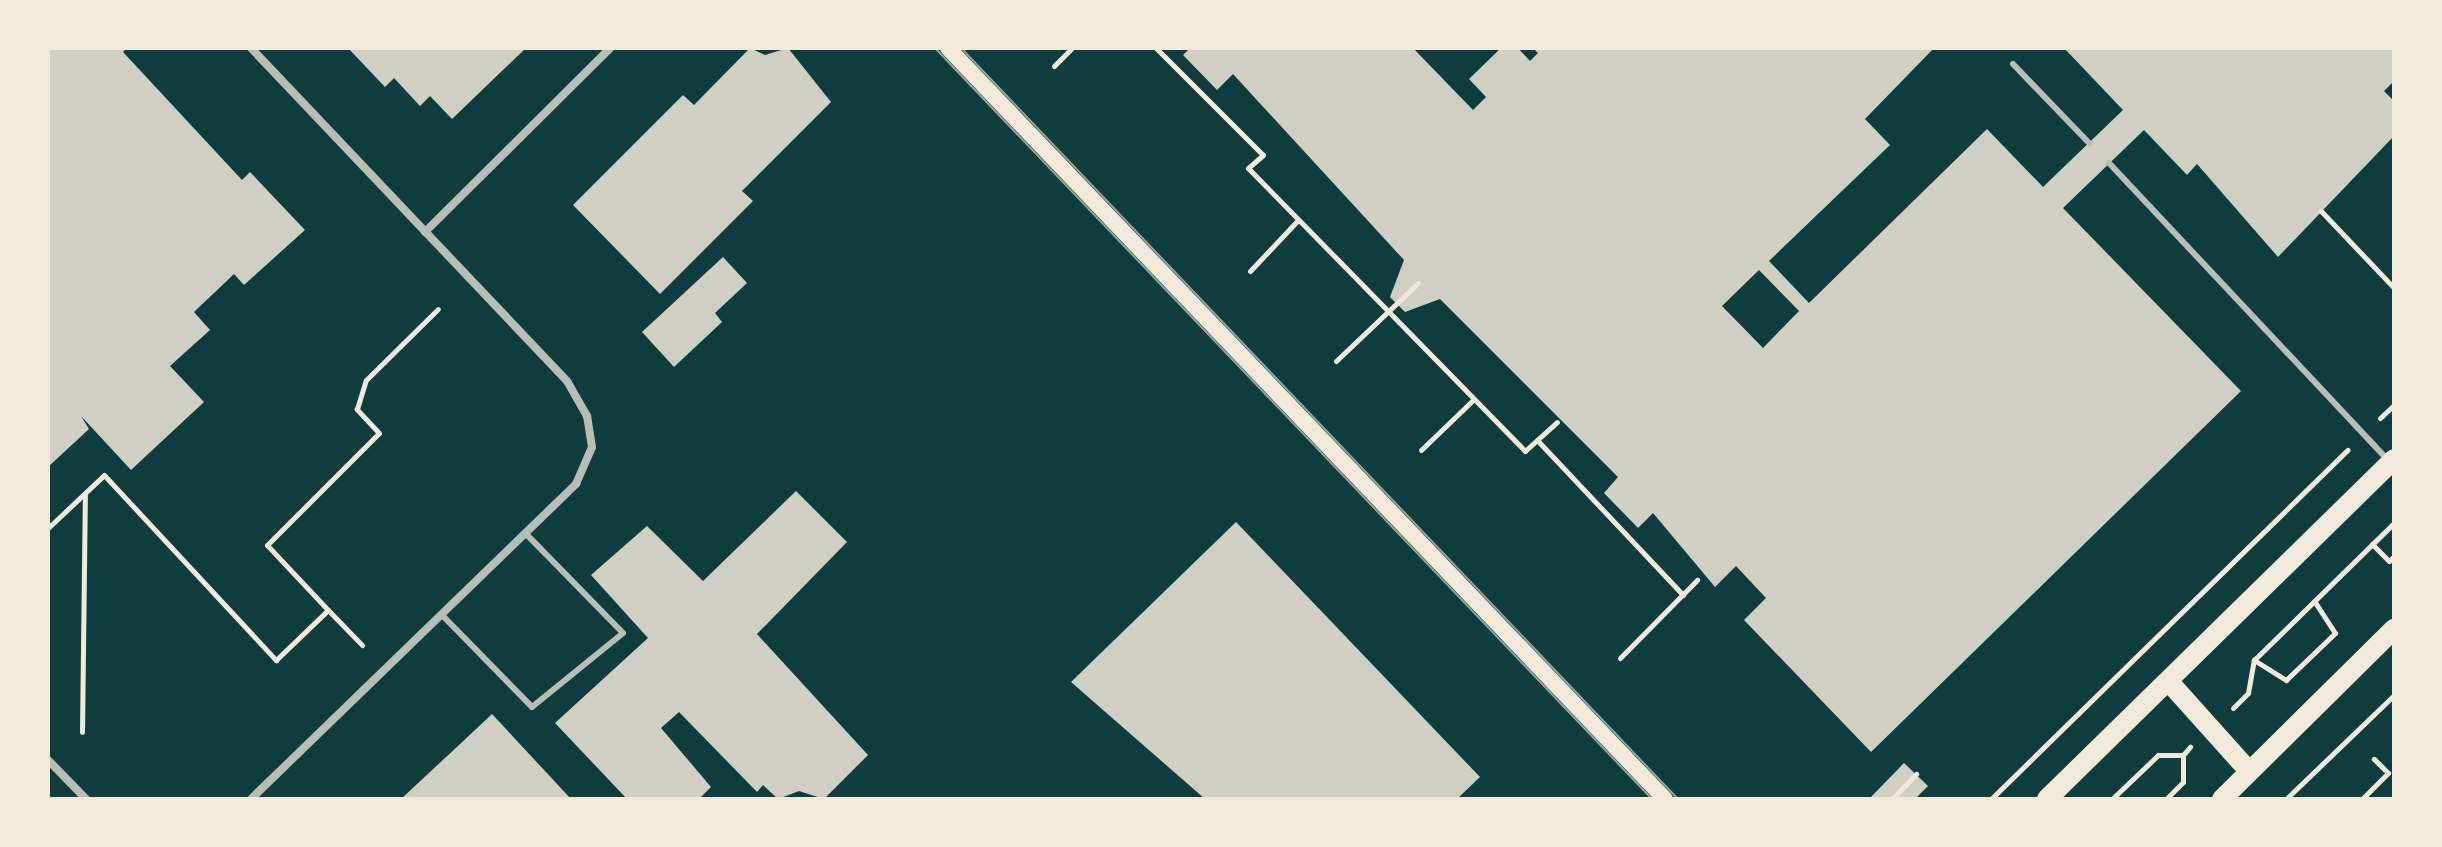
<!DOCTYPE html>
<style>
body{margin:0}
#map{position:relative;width:2442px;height:847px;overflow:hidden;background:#0f3d3e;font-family:Spectral,serif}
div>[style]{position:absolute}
.building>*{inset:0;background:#cfcfc3}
.path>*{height:5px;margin:-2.5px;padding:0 2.5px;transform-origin:2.5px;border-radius:2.5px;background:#f1e9da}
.service>*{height:6px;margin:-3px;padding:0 3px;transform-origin:3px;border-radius:3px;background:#b8beb3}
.minor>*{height:8px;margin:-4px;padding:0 4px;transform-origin:4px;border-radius:4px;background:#b8beb3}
.secondary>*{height:16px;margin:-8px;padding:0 8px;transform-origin:8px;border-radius:8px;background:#f1e9da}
.primary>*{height:20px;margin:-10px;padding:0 10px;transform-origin:10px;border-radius:10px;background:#f1e9da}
.tram>*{height:2px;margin:-1px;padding:0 1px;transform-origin:1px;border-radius:1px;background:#97a49c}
span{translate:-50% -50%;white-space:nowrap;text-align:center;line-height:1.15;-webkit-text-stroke:8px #f1e9da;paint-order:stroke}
.frame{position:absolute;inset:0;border:50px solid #f1e9da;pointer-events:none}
</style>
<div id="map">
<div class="building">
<div style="clip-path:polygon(48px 48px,127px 48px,123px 52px,242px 180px,250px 172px,305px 230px,244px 285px,234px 274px,194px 312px,210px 330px,170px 366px,204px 402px,131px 470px,81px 416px,89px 429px,48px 467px)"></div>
<div style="clip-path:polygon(348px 48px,526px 48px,452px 119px,430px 96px,420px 106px,394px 78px,385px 87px)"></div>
<div style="clip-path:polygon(750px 48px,765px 55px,788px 48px,831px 102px,742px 191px,753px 201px,660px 294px,573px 205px,683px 95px,694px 105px)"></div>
<div style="clip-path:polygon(evenodd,1190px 48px,1413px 48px,1473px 110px,1486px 97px,1469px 79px,1501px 48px,1518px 48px,1530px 61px,1538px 53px,1533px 48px,1934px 48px,1865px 119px,1890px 145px,1769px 261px,1809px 303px,1987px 129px,2043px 187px,2123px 110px,2064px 48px,2394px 48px,2394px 81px,2384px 91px,2394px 101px,2394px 136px,2278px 257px,2197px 164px,2187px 175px,2144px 130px,2063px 208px,2241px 391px,1871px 752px,1744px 620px,1766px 598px,1736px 566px,1715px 587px,1653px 513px,1638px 528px,1604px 493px,1618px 477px,1440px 299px,1405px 312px,1390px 297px,1404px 260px,1233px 74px,1217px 90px,1183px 55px,1190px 48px,1759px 270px,1799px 311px,1763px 348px,1722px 306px,1759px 270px)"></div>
<div style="clip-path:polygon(723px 257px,747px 283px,715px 313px,722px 322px,674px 367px,642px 332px)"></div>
<div style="clip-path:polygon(796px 491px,847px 542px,757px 634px,868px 755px,824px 799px,799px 791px,778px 799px,763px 785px,757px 792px,679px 712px,661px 728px,711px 787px,699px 799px,627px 799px,555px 723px,648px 638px,591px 575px,647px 526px,703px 581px)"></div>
<div style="clip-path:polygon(1236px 522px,1480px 777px,1457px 799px,1205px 799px,1071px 682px)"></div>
<div style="clip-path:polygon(492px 714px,571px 799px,401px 799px,459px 745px)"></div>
<div style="clip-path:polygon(1904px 763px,1928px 786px,1915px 799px,1869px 799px)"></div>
</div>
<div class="path">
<div style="left:1156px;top:48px;width:151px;rotate:45deg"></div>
<div style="left:1263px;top:155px;width:20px;rotate:139deg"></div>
<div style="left:1248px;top:168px;width:396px;rotate:45.6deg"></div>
<div style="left:1525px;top:451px;width:43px;rotate:-42.2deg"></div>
<div style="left:1054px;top:66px;width:25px;rotate:-45deg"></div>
<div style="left:2321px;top:211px;width:106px;rotate:46.5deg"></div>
<div style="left:1250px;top:271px;width:70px;rotate:-46.7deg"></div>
<div style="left:1336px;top:361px;width:113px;rotate:-43.6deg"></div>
<div style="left:2380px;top:418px;width:19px;rotate:-43deg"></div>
<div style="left:1537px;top:440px;width:213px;rotate:46.7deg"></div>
<div style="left:1421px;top:450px;width:71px;rotate:-43.9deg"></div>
<div style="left:48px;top:528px;width:77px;rotate:-43.4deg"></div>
<div style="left:104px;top:475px;width:253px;rotate:47.1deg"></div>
<div style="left:276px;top:660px;width:72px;rotate:-43.9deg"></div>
<div style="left:328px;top:610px;width:49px;rotate:45.8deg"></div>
<div style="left:2372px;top:544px;width:24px;rotate:45deg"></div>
<div style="left:2389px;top:561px;width:7px;rotate:-45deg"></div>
<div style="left:328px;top:610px;width:89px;rotate:-133.2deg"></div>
<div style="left:267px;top:545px;width:158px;rotate:-45deg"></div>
<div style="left:379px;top:433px;width:33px;rotate:-133deg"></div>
<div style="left:357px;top:409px;width:30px;rotate:-73deg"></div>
<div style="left:366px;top:380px;width:101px;rotate:-44.6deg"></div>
<div style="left:1620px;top:658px;width:110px;rotate:-45.4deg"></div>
<div style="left:2254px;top:660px;width:38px;rotate:32deg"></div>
<div style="left:2286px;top:680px;width:68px;rotate:-43.8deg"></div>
<div style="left:2335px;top:633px;width:38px;rotate:-123deg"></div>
<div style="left:2233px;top:708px;width:21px;rotate:-45deg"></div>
<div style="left:2248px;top:693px;width:34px;rotate:-80deg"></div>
<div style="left:2254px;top:660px;width:196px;rotate:-44.4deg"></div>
<div style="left:82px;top:732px;width:238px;rotate:-89.3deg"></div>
<div style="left:2183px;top:755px;width:11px;rotate:-49deg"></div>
<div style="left:1892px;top:799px;width:35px;rotate:-46deg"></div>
<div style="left:1991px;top:799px;width:499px;rotate:-44.4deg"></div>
<div style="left:2112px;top:799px;width:64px;rotate:-43.7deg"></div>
<div style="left:2158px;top:755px;width:25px"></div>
<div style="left:2166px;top:799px;width:24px;rotate:-45deg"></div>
<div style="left:2183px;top:782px;width:27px;rotate:-90deg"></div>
<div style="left:2286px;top:799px;width:150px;rotate:-43.9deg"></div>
<div style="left:2362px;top:799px;width:37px;rotate:-45deg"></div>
<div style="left:2388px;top:773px;width:20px;rotate:-135deg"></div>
</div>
<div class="service">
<div style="left:2013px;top:64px;width:110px;rotate:46.1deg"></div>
<div style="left:2109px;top:163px;width:409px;rotate:46.8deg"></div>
<div style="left:441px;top:614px;width:130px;rotate:45.6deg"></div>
<div style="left:532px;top:707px;width:117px;rotate:-39.1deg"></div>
<div style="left:623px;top:633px;width:140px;rotate:-134.4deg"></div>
</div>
<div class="minor">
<div style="left:425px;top:232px;width:261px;rotate:-44.8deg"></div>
<div style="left:48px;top:760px;width:54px;rotate:45.7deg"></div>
<div style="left:251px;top:799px;width:453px;rotate:-44.1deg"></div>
<div style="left:576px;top:484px;width:40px;rotate:-66.6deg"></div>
<div style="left:592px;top:447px;width:31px;rotate:-99deg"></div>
<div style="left:587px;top:416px;width:40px;rotate:-119.7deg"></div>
<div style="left:567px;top:381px;width:459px;rotate:-133.5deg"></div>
</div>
<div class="secondary">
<div style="left:948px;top:48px;width:1038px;rotate:46.33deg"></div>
</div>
<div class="primary">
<div style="left:2170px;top:683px;width:118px;rotate:48.1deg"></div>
<div style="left:2047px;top:799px;width:486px;rotate:-44.4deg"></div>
<div style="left:2222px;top:799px;width:242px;rotate:-44.7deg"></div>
</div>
<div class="tram">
<div style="left:935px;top:48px;width:1038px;rotate:46.33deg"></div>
<div style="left:961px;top:48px;width:1038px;rotate:46.33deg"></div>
</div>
<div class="frame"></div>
</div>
